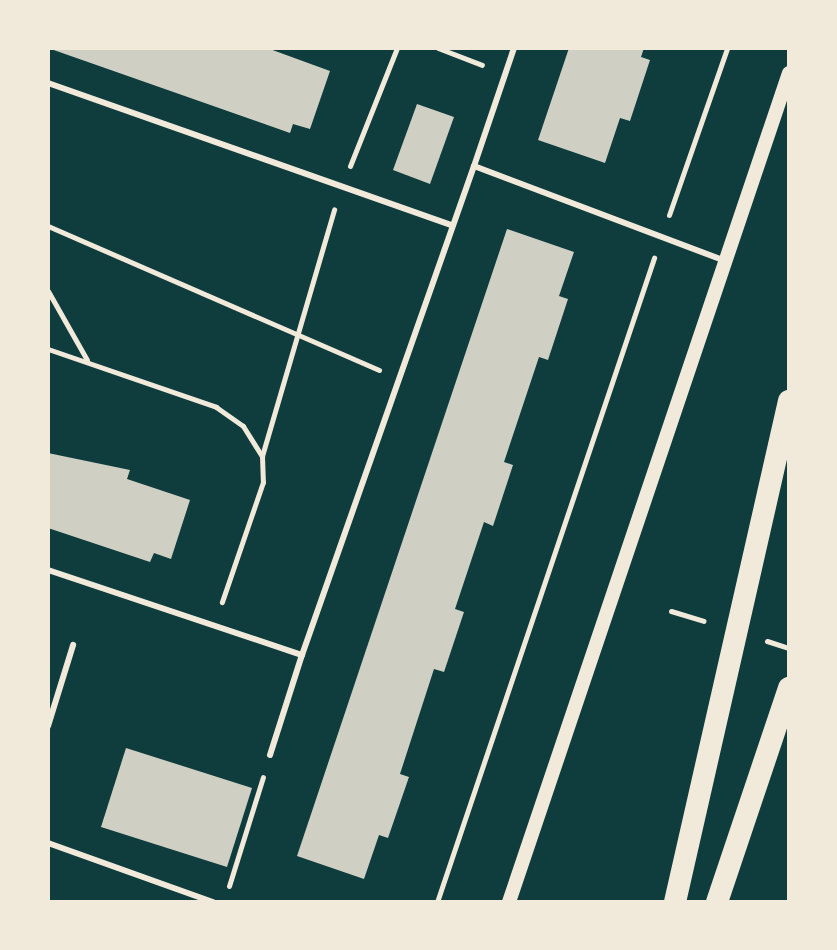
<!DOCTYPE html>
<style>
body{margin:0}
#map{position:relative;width:837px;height:950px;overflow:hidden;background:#0f3d3e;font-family:Mulish,sans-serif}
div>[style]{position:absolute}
.building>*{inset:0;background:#cfcfc3}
.path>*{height:5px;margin:-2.5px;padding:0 2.5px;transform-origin:2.5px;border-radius:2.5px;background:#f1e9da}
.service>*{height:6px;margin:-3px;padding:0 3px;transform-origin:3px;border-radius:3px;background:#f1e9da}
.tertiary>*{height:14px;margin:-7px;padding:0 7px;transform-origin:7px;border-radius:7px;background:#f1e9da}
.trunk>*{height:22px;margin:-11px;padding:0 11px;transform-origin:11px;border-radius:11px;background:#f1e9da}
span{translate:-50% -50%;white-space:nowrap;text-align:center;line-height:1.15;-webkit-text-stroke:6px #f1e9da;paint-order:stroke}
.frame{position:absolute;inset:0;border:50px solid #f1e9da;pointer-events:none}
</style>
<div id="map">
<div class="building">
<div style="clip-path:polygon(48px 48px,267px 48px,330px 71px,310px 129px,293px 124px,290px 133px)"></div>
<div style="clip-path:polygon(569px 48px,644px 48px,641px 57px,650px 60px,630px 121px,620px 118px,605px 163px,538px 140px)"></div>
<div style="clip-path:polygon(417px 104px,454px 117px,430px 184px,393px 170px)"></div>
<div style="clip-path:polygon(507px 229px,574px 252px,559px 296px,568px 299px,548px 360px,539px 357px,504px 462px,513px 465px,493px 526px,484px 522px,455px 609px,464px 612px,444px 672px,434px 669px,400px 774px,409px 777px,388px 838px,379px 835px,364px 879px,297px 856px)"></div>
<div style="clip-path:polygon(48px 453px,130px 470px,127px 479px,190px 500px,171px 559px,154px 553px,150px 562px,48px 528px)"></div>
<div style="clip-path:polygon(126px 748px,252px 788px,227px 867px,101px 827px)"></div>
</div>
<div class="path">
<div style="left:438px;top:48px;width:47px;rotate:21.1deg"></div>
<div style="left:350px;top:166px;width:127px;rotate:-68.3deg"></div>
<div style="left:669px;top:215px;width:177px;rotate:-70.8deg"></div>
<div style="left:48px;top:226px;width:361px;rotate:23.5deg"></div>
<div style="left:48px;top:291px;width:79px;rotate:60.5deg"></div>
<div style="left:48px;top:349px;width:178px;rotate:19deg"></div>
<div style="left:216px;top:407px;width:33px;rotate:35deg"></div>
<div style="left:243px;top:426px;width:36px;rotate:58deg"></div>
<div style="left:262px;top:456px;width:26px;rotate:88deg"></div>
<div style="left:263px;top:482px;width:127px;rotate:108.9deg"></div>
<div style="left:262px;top:456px;width:257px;rotate:-73.7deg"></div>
<div style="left:671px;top:611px;width:34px;rotate:17deg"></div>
<div style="left:767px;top:641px;width:23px;rotate:18deg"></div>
<div style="left:229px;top:886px;width:114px;rotate:-72.7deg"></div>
<div style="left:437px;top:902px;width:680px;rotate:-71.38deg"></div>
</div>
<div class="service">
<div style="left:514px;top:48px;width:125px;rotate:108.7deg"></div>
<div style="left:474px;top:166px;width:266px;rotate:20.7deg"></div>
<div style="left:48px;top:83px;width:427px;rotate:19.4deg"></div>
<div style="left:48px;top:570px;width:268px;rotate:18.5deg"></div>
<div style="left:302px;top:655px;width:518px;rotate:-70.62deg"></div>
<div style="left:48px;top:726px;width:85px;rotate:-72.8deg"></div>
<div style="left:270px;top:755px;width:105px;rotate:-72.3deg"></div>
<div style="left:48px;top:843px;width:175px;rotate:19.7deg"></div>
</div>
<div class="tertiary">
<div style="left:509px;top:902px;width:875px;rotate:-71.34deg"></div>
</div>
<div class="trunk">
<div style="left:675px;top:902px;width:514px;rotate:-77.18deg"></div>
<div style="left:717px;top:902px;width:226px;rotate:-71.4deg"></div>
</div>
<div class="frame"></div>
</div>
